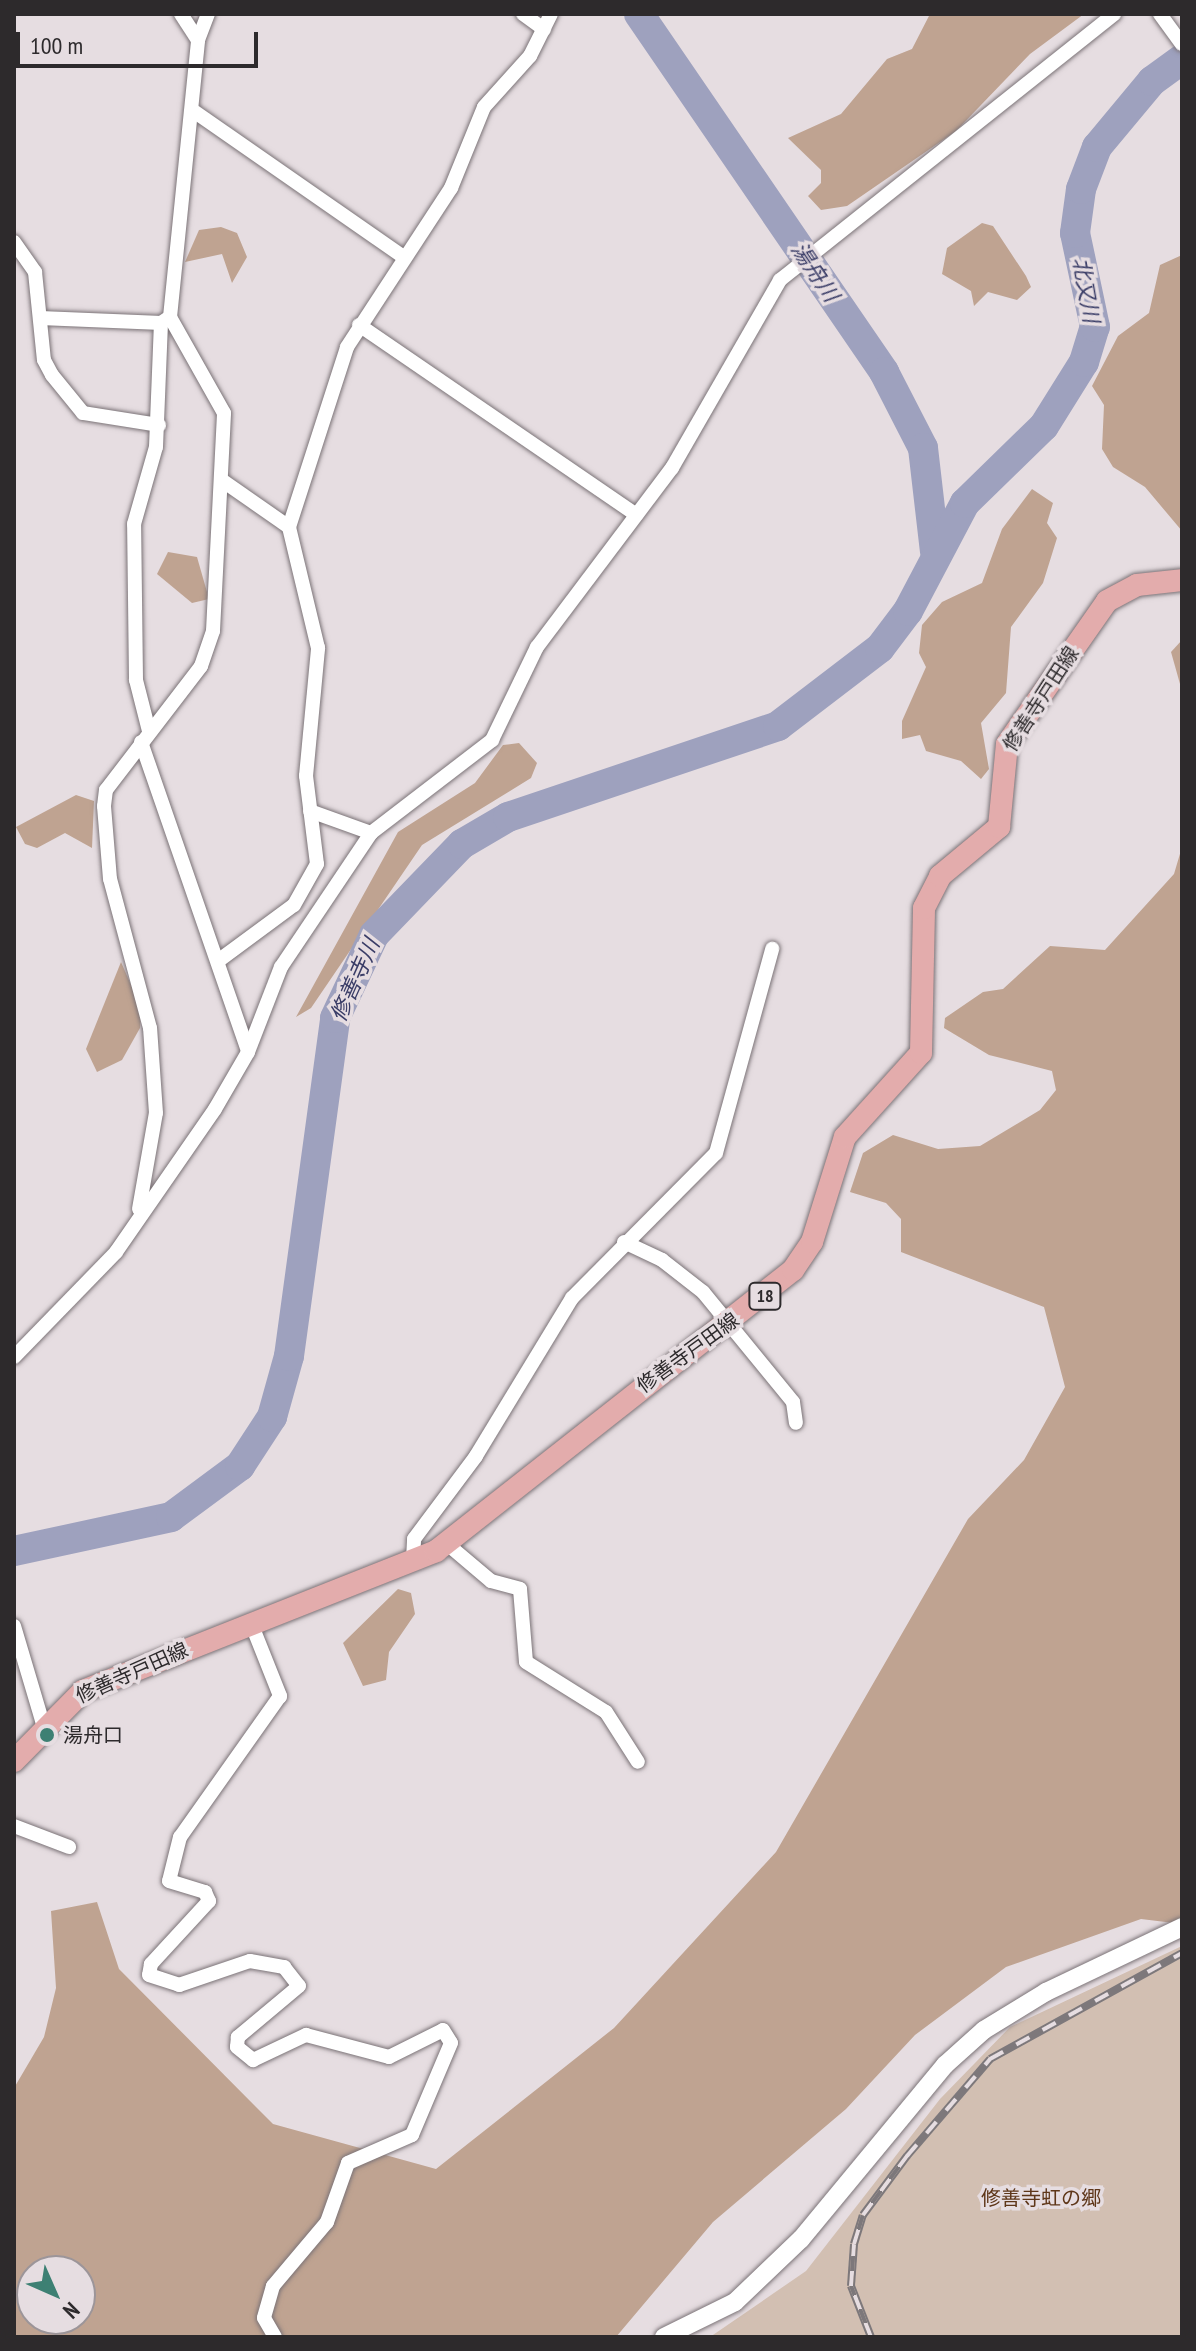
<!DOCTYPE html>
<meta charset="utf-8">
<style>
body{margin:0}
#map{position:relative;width:1196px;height:2351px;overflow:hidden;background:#e6dde1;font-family:"PT Sans Narrow","Noto Sans JP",sans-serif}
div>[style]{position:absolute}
.green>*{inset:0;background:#d2bfb2}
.forest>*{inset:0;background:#bfa391}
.river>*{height:30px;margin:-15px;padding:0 15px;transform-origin:15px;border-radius:15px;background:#9ea1be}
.roads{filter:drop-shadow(0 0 2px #7b7377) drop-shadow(0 0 2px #7b7377)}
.minor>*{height:14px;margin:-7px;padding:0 7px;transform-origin:7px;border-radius:7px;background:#fff}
.tertiary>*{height:18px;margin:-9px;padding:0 9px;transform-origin:9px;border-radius:9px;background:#fff}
.primary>*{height:22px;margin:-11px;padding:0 11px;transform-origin:11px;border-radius:11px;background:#e3acac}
.rail>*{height:8px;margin-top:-4px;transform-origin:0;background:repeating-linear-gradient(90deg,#e6dde1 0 15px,#7d787b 0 30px);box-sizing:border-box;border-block:2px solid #7d787b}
.dots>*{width:22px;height:22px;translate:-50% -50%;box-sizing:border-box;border:4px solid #e6dde1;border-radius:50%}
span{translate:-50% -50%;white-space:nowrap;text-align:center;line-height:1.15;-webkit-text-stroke:7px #e6dde1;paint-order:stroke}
.shield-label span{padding:2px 6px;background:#e6dde1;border:2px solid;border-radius:6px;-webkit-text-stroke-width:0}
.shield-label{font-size:18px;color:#2d2a2c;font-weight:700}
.street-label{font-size:20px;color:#2d2a2c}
.poi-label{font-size:20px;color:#2d2a2c}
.left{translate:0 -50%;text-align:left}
.park-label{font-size:20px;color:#5e3619}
.water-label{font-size:22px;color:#3a3d67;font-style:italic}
.frame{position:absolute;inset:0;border:16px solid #2d2a2c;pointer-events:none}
.north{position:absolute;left:16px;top:2255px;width:80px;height:80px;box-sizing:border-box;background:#e6dde1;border:2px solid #9c9599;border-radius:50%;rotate:135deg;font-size:22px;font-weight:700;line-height:32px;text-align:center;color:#2d2a2c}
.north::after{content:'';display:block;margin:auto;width:28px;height:36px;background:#3d8073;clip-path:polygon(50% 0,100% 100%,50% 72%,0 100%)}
.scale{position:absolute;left:16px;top:32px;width:242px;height:36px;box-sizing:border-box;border:4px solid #2d2a2c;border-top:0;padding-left:10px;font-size:24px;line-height:28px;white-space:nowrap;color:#2d2a2c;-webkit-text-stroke:6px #e6dde1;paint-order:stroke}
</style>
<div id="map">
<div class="green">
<div style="clip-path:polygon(1182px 1946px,1182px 2337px,710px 2337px,806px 2271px,940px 2099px,1010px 2027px)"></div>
</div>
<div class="forest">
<div style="clip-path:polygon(930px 14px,1084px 14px,1030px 54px,956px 131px,847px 206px,821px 210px,808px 196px,821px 183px,821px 170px,788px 138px,841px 114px,887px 59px,912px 49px)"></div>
<div style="clip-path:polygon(982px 223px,993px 226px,1026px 276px,1031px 287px,1017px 300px,988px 292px,974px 306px,971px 291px,942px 274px,947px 248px)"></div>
<div style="clip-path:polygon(221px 227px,237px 233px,247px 257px,232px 283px,222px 254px,185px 262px,199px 230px)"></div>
<div style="clip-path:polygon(1182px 255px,1182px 531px,1145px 487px,1113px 467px,1102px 449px,1104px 405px,1092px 386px,1118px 336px,1149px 313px,1160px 265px)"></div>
<div style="clip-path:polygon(1032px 489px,1053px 503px,1047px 523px,1057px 538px,1043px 583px,1011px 627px,1006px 693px,981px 723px,989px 769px,981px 779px,961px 761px,926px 751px,920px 735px,902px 739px,902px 721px,926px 667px,919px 653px,922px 625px,942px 602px,982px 583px,1002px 529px)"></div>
<div style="clip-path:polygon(168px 552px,197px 557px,209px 599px,192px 603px,157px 574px)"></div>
<div style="clip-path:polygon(1182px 640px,1182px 691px,1171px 652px)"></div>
<div style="clip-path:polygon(519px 743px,537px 763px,531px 778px,422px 845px,311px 1008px,296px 1017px,398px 832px,475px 783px,503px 745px)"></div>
<div style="clip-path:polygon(76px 795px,94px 801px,92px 848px,65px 833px,37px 848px,25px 844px,16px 827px)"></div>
<div style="clip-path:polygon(evenodd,1182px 847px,1182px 1924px,1141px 1919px,1006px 1967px,915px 2035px,846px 2109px,713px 2222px,616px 2337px,14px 2337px,14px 2088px,44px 2037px,56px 1988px,51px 1911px,97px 1902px,119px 1969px,273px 2124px,436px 2169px,614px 2028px,776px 1852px,968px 1519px,1024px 1460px,1065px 1387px,1044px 1307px,901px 1252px,901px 1219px,886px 1203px,850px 1192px,863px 1153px,893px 1135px,938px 1149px,980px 1146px,1040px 1110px,1056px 1090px,1052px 1071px,989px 1055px,944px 1028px,945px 1018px,983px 992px,1003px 989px,1050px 946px,1105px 950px,1174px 874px,1182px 847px,32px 2271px,80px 2271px,80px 2319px,32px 2319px,32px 2271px)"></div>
<div style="clip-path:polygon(121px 962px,141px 1008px,140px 1028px,122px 1060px,97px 1072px,86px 1049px)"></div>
<div style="clip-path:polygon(398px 1589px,411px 1593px,415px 1614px,389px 1652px,386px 1680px,363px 1686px,343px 1643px)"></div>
</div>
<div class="river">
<div style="left:639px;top:14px;width:434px;rotate:55.6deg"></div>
<div style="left:884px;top:372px;width:85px;rotate:62.8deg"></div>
<div style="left:923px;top:448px;width:104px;rotate:83.4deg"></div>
<div style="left:14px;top:1551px;width:161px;rotate:-12.2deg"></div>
<div style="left:171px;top:1517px;width:86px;rotate:-36.5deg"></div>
<div style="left:240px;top:1466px;width:59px;rotate:-56.9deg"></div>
<div style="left:272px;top:1417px;width:63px;rotate:-74.4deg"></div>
<div style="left:289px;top:1356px;width:341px;rotate:-82.2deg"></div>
<div style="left:335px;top:1018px;width:92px;rotate:-64.8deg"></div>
<div style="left:374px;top:935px;width:127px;rotate:-46deg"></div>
<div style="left:462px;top:844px;width:53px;rotate:-30.4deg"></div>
<div style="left:508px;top:817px;width:285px;rotate:-18.6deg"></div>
<div style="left:778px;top:726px;width:128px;rotate:-37.4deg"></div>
<div style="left:880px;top:648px;width:46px;rotate:-52.9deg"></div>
<div style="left:908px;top:611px;width:122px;rotate:-62.2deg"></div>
<div style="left:965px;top:503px;width:110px;rotate:-44.3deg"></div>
<div style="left:1044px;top:426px;width:75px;rotate:-58deg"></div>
<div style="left:1084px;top:362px;width:37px;rotate:-73deg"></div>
<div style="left:1095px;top:327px;width:96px;rotate:-102deg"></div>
<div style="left:1075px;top:233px;width:44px;rotate:-82.2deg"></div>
<div style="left:1081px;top:189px;width:45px;rotate:-69.1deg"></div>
<div style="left:1097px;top:147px;width:86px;rotate:-50.2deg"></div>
<div style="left:1152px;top:81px;width:37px;rotate:-36deg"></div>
</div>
<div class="roads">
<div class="minor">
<div style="left:181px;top:14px;width:31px;rotate:57deg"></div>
<div style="left:523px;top:14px;width:26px;rotate:36deg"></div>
<div style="left:1160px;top:14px;width:37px;rotate:54deg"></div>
<div style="left:195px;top:112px;width:254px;rotate:34.8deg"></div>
<div style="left:14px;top:242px;width:37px;rotate:55deg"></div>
<div style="left:35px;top:272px;width:88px;rotate:84.2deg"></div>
<div style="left:44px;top:360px;width:17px;rotate:62deg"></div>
<div style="left:52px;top:375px;width:49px;rotate:50.8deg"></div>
<div style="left:83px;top:413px;width:77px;rotate:9deg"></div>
<div style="left:41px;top:318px;width:120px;rotate:2.4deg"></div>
<div style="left:359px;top:325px;width:336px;rotate:34.4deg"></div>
<div style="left:223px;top:481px;width:80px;rotate:34.9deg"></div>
<div style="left:149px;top:731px;width:53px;rotate:-104.3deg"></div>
<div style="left:136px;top:680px;width:156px;rotate:-90.7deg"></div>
<div style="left:134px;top:524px;width:80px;rotate:-74.1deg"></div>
<div style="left:156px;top:447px;width:124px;rotate:-87.7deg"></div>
<div style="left:161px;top:323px;width:11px;rotate:-34deg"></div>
<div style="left:141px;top:742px;width:327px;rotate:70.9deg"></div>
<div style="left:310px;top:811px;width:65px;rotate:19.8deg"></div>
<div style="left:218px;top:961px;width:94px;rotate:-36.4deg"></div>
<div style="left:294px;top:905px;width:47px;rotate:-60.7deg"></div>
<div style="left:317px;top:864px;width:89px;rotate:-97.1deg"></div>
<div style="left:306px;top:776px;width:129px;rotate:-84.6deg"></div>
<div style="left:318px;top:648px;width:124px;rotate:-103.5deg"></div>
<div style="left:289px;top:527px;width:189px;rotate:-72.1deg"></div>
<div style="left:347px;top:347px;width:190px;rotate:-56.8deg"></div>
<div style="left:451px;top:188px;width:87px;rotate:-67.8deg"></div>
<div style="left:484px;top:107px;width:69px;rotate:-48deg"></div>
<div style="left:530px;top:56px;width:47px;rotate:-63.4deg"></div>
<div style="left:139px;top:1209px;width:97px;rotate:-80deg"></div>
<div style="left:156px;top:1113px;width:85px;rotate:-94deg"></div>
<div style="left:150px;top:1028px;width:154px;rotate:-105deg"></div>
<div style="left:110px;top:879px;width:73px;rotate:-94.7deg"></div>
<div style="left:104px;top:806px;width:16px;rotate:-83deg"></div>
<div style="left:106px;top:790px;width:156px;rotate:-52.5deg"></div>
<div style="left:201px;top:666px;width:37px;rotate:-71deg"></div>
<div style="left:213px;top:631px;width:218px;rotate:-87.1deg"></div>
<div style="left:224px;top:413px;width:110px;rotate:-119.4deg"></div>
<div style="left:170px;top:317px;width:278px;rotate:-84.2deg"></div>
<div style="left:198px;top:40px;width:28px;rotate:-69deg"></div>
<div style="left:624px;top:1242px;width:42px;rotate:25.3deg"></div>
<div style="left:662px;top:1260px;width:52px;rotate:38deg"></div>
<div style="left:703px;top:1292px;width:142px;rotate:50.7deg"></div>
<div style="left:793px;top:1402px;width:21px;rotate:82deg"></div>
<div style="left:14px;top:1357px;width:146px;rotate:-45.8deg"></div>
<div style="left:116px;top:1252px;width:174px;rotate:-55.3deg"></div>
<div style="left:215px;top:1109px;width:66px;rotate:-59.9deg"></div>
<div style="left:248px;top:1052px;width:91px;rotate:-68.8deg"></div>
<div style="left:281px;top:967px;width:161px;rotate:-56.1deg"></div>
<div style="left:371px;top:833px;width:153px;rotate:-37.5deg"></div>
<div style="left:492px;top:740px;width:103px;rotate:-64.2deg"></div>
<div style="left:537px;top:647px;width:224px;rotate:-53deg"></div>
<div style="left:672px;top:468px;width:217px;rotate:-60.1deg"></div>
<div style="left:780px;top:280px;width:427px;rotate:-38.5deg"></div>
<div style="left:446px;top:1543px;width:59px;rotate:40.2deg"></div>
<div style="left:491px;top:1581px;width:30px;rotate:15deg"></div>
<div style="left:520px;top:1589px;width:73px;rotate:85.3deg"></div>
<div style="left:526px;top:1662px;width:94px;rotate:32deg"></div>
<div style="left:606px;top:1712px;width:59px;rotate:57.4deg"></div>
<div style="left:413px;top:1560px;width:21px;rotate:-87deg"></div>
<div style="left:414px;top:1539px;width:104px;rotate:-53.2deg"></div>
<div style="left:476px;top:1456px;width:185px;rotate:-58.7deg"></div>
<div style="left:572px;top:1298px;width:204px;rotate:-45.2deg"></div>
<div style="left:716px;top:1153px;width:212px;rotate:-74.6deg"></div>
<div style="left:251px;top:1623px;width:79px;rotate:68.3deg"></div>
<div style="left:280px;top:1696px;width:173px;rotate:125.3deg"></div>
<div style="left:180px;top:1837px;width:45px;rotate:104deg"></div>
<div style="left:169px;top:1881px;width:38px;rotate:17deg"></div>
<div style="left:205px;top:1892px;width:10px;rotate:66deg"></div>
<div style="left:209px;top:1901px;width:86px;rotate:132.6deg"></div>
<div style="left:151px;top:1964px;width:11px;rotate:100deg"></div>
<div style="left:149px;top:1975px;width:32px;rotate:18deg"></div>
<div style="left:179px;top:1985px;width:75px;rotate:-18.7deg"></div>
<div style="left:250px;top:1961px;width:35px;rotate:10deg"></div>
<div style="left:284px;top:1967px;width:24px;rotate:52deg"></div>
<div style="left:299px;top:1986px;width:80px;rotate:140.1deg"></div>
<div style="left:238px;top:2037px;width:10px;rotate:96deg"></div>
<div style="left:237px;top:2047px;width:21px;rotate:39deg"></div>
<div style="left:253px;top:2060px;width:59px;rotate:-25.3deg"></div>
<div style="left:306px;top:2035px;width:86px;rotate:14.8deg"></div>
<div style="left:389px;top:2057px;width:60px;rotate:-26.6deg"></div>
<div style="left:443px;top:2030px;width:15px;rotate:58deg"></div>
<div style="left:451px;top:2043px;width:100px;rotate:113deg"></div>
<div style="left:412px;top:2135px;width:70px;rotate:156.4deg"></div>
<div style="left:348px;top:2163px;width:63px;rotate:109.6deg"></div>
<div style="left:327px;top:2222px;width:84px;rotate:130.2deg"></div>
<div style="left:273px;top:2286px;width:33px;rotate:106deg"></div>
<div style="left:264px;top:2318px;width:22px;rotate:60deg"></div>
<div style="left:14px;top:1626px;width:102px;rotate:73.5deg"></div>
<div style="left:14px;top:1826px;width:59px;rotate:20.9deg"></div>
</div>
<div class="tertiary">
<div style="left:664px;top:2337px;width:79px;rotate:-26.2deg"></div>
<div style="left:735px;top:2302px;width:91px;rotate:-43.7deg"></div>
<div style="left:801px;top:2239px;width:226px;rotate:-50.4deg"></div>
<div style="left:945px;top:2065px;width:52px;rotate:-41.9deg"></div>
<div style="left:984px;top:2030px;width:73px;rotate:-31.5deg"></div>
<div style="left:1046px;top:1992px;width:151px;rotate:-25.5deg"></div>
</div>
<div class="primary">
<div style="left:14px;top:1761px;width:98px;rotate:-45.4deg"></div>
<div style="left:83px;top:1691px;width:380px;rotate:-21.6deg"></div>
<div style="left:436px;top:1551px;width:454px;rotate:-38.2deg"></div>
<div style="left:793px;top:1270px;width:34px;rotate:-56deg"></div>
<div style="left:812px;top:1242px;width:110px;rotate:-72.6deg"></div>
<div style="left:845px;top:1137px;width:113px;rotate:-47.9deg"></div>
<div style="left:921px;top:1053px;width:145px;rotate:-88.8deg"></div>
<div style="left:924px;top:908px;width:36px;rotate:-63deg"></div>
<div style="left:940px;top:876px;width:77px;rotate:-39.7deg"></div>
<div style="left:999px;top:827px;width:83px;rotate:-84.5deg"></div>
<div style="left:1007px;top:744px;width:174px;rotate:-55deg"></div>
<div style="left:1107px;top:601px;width:34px;rotate:-28deg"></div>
<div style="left:1137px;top:585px;width:45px;rotate:-6.3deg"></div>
</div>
</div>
<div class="rail">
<div style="left:871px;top:2337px;width:55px;rotate:-111.4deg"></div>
<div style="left:851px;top:2286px;width:42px;rotate:-85.9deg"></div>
<div style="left:854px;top:2244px;width:30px;rotate:-73deg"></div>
<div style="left:863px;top:2215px;width:74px;rotate:-53.3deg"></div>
<div style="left:907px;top:2156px;width:128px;rotate:-49.4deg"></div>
<div style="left:990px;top:2059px;width:219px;rotate:-28.9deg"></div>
</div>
<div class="dots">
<div style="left:47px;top:1735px;background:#3d8073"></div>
</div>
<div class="shield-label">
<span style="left:765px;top:1296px">18</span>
</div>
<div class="street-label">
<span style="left:1041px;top:699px;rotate:-57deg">修善寺戸田線</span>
<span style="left:688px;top:1353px;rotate:-36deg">修善寺戸田線</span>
<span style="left:132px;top:1673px;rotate:-24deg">修善寺戸田線</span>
</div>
<div class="poi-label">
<span class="left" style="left:63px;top:1735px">湯舟口</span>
</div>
<div class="park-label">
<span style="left:1041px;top:2198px">修善寺虹の郷</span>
</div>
<div class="water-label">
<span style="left:815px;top:272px;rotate:56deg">湯舟川</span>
<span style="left:1086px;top:290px;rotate:80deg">北又川</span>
<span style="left:355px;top:980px;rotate:-66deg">修善寺川</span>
</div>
<div class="frame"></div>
<div class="north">N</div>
<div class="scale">100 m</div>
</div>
